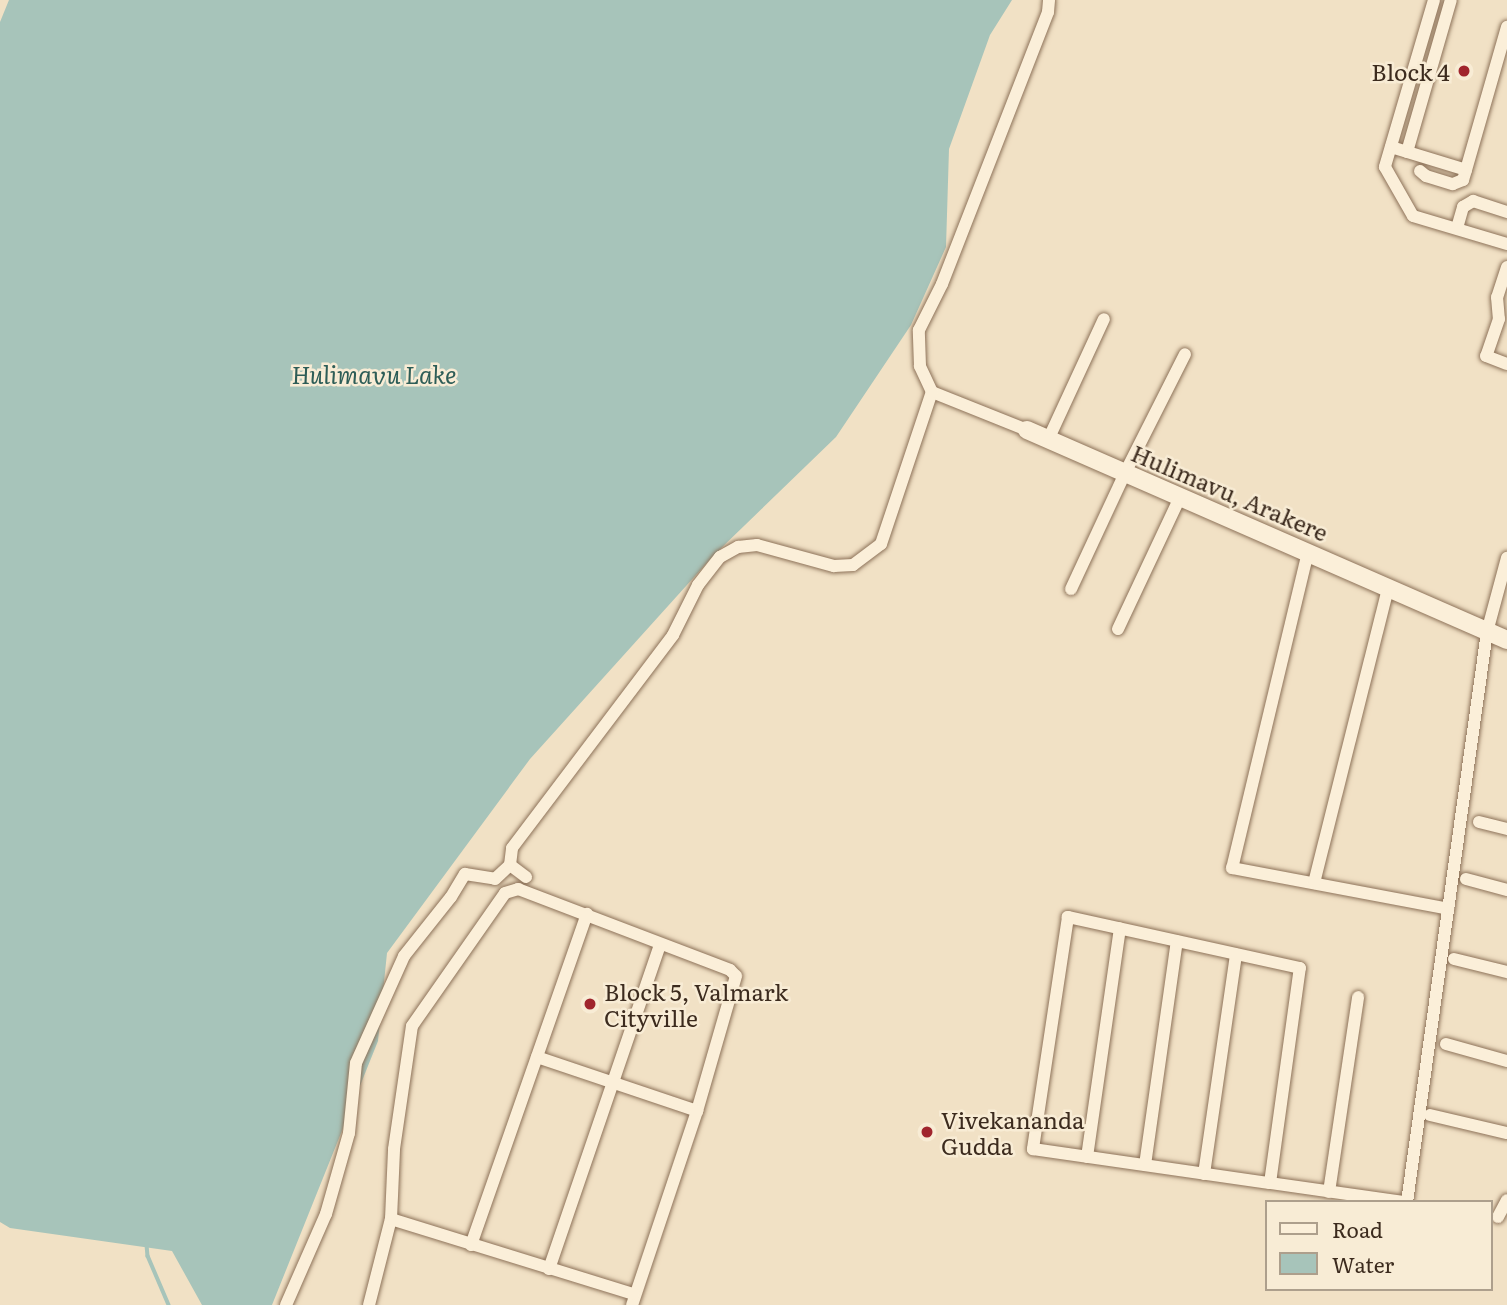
<!DOCTYPE html>
<style>
body{margin:0}
#map{position:relative;width:1507px;height:1305px;overflow:hidden;background:#f1e1c5;font-family:Literata,serif}
div>[style]{position:absolute}
.water>*{inset:0;background:#a7c4ba}
.stream>*{height:3.5px;margin:-1.75px;padding:0 1.75px;transform-origin:1.75px;border-radius:1.75px;background:#a7c4ba}
.roads{filter:drop-shadow(0 0 2px #8d7259) drop-shadow(0 0 2px #8d7259)}
.street>*{height:12px;margin:-6px;padding:0 6px;transform-origin:6px;border-radius:6px;background:#fbefd9}
.secondary>*{height:18px;margin:-9px;padding:0 9px;transform-origin:9px;border-radius:9px;background:#fbefd9}
.dots>*{width:19px;height:19px;translate:-50% -50%;box-sizing:border-box;border:4px solid #f8ecd5;border-radius:50%}
span{translate:-50% -50%;white-space:nowrap;text-align:center;line-height:1.15;-webkit-text-stroke:5px #f8ecd5;paint-order:stroke}
.poi-label{font-size:23px;color:#3c2b1e}
.right{translate:-100% -50%;text-align:right}
.left{translate:0 -50%;text-align:left}
.street-label{font-size:23px;color:#3c2b1e}
.water-label{font-size:24px;color:#2d5d57;font-style:italic}
.legend{position:absolute;left:1265px;top:1200px;width:228px;height:91px;box-sizing:border-box;background:#f8ecd5;border:2px solid #ad9f8c;margin:0;padding:9px 12px;list-style:none;font-size:21px;color:#3c2b1e}
.legend li{display:flex;align-items:center;gap:14px;height:35px}
.legend b{width:35px;border:2px solid #ad9f8c}
</style>
<div id="map">
<div class="water">
<div style="clip-path:polygon(9px 0,1012px 0,990px 35px,949px 149px,946px 247px,911px 325px,836px 437px,714px 555px,530px 759px,387px 953px,378px 1041px,272px 1305px,202px 1305px,172px 1251px,10px 1228px,0 1222px,0 22px)"></div>
</div>
<div class="stream">
<div style="left:147px;top:1245px;width:11px;rotate:85deg"></div>
<div style="left:148px;top:1256px;width:53px;rotate:66.8deg"></div>
</div>
<div class="roads">
<div class="street">
<div style="left:1434px;top:0;width:174px;rotate:106.4deg"></div>
<div style="left:1385px;top:167px;width:56px;rotate:60.3deg"></div>
<div style="left:1413px;top:216px;width:98px;rotate:16.6deg"></div>
<div style="left:1391px;top:147px;width:78px;rotate:17deg"></div>
<div style="left:1466px;top:170px;width:149px;rotate:-74deg"></div>
<div style="left:1407px;top:152px;width:158px;rotate:-73.9deg"></div>
<div style="left:1420px;top:171px;width:8px;rotate:40deg"></div>
<div style="left:1426px;top:176px;width:28px;rotate:17deg"></div>
<div style="left:1453px;top:184px;width:11px;rotate:-22deg"></div>
<div style="left:1463px;top:180px;width:10px;rotate:-73deg"></div>
<div style="left:1457px;top:228px;width:22px;rotate:-74deg"></div>
<div style="left:1463px;top:207px;width:12px;rotate:-31deg"></div>
<div style="left:1473px;top:201px;width:36px;rotate:18deg"></div>
<div style="left:1507px;top:267px;width:32px;rotate:108deg"></div>
<div style="left:1497px;top:297px;width:22px;rotate:85deg"></div>
<div style="left:1499px;top:319px;width:39px;rotate:109deg"></div>
<div style="left:1486px;top:356px;width:22px;rotate:21deg"></div>
<div style="left:932px;top:392px;width:102px;rotate:21.8deg"></div>
<div style="left:1048px;top:440px;width:133px;rotate:-65.2deg"></div>
<div style="left:1308px;top:552px;width:325px;rotate:103.5deg"></div>
<div style="left:1232px;top:868px;width:220px;rotate:10.7deg"></div>
<div style="left:1071px;top:589px;width:128px;rotate:-65deg"></div>
<div style="left:1125px;top:473px;width:133px;rotate:-63.2deg"></div>
<div style="left:1118px;top:629px;width:146px;rotate:-64.8deg"></div>
<div style="left:1479px;top:822px;width:29px;rotate:14deg"></div>
<div style="left:526px;top:877px;width:20px;rotate:-143deg"></div>
<div style="left:510px;top:865px;width:17px;rotate:-83deg"></div>
<div style="left:512px;top:848px;width:267px;rotate:-52.9deg"></div>
<div style="left:673px;top:635px;width:56px;rotate:-63.4deg"></div>
<div style="left:698px;top:585px;width:36px;rotate:-52deg"></div>
<div style="left:720px;top:557px;width:21px;rotate:-29deg"></div>
<div style="left:738px;top:547px;width:19px;rotate:-6deg"></div>
<div style="left:757px;top:545px;width:80px;rotate:15.3deg"></div>
<div style="left:834px;top:566px;width:19px;rotate:-3deg"></div>
<div style="left:853px;top:565px;width:35px;rotate:-37deg"></div>
<div style="left:881px;top:544px;width:160px;rotate:-71.5deg"></div>
<div style="left:932px;top:392px;width:29px;rotate:-115deg"></div>
<div style="left:920px;top:366px;width:36px;rotate:-92deg"></div>
<div style="left:919px;top:330px;width:51px;rotate:-63.4deg"></div>
<div style="left:942px;top:284px;width:292px;rotate:-68.7deg"></div>
<div style="left:1048px;top:12px;width:12px;rotate:-85deg"></div>
<div style="left:1466px;top:879px;width:42px;rotate:15deg"></div>
<div style="left:1314px;top:883px;width:304px;rotate:-75.9deg"></div>
<div style="left:1454px;top:959px;width:55px;rotate:13.8deg"></div>
<div style="left:1446px;top:1044px;width:63px;rotate:15.6deg"></div>
<div style="left:537px;top:1057px;width:169px;rotate:18.6deg"></div>
<div style="left:1430px;top:1115px;width:79px;rotate:13.2deg"></div>
<div style="left:1087px;top:1157px;width:231px;rotate:-81.8deg"></div>
<div style="left:1145px;top:1165px;width:226px;rotate:-81.9deg"></div>
<div style="left:1204px;top:1174px;width:222px;rotate:-81.7deg"></div>
<div style="left:1270px;top:1183px;width:217px;rotate:-82.1deg"></div>
<div style="left:1300px;top:968px;width:238px;rotate:-167.6deg"></div>
<div style="left:1068px;top:917px;width:235px;rotate:98.6deg"></div>
<div style="left:1033px;top:1149px;width:239px;rotate:8.2deg"></div>
<div style="left:1270px;top:1183px;width:134px;rotate:8.1deg"></div>
<div style="left:1329px;top:1192px;width:197px;rotate:-81.5deg"></div>
<div style="left:1407px;top:1202px;width:576px;rotate:-82.01deg"></div>
<div style="left:1487px;top:632px;width:77px;rotate:-74.9deg"></div>
<div style="left:1498px;top:1217px;width:19px;rotate:-62deg"></div>
<div style="left:391px;top:1219px;width:70px;rotate:-87.5deg"></div>
<div style="left:394px;top:1149px;width:124px;rotate:-81.7deg"></div>
<div style="left:412px;top:1026px;width:162px;rotate:-55deg"></div>
<div style="left:505px;top:893px;width:14px;rotate:-17deg"></div>
<div style="left:518px;top:889px;width:227px;rotate:20.9deg"></div>
<div style="left:730px;top:970px;width:8px;rotate:45deg"></div>
<div style="left:736px;top:976px;width:141px;rotate:106.1deg"></div>
<div style="left:697px;top:1111px;width:205px;rotate:108.5deg"></div>
<div style="left:471px;top:1245px;width:351px;rotate:-70.7deg"></div>
<div style="left:549px;top:1269px;width:343px;rotate:-71.1deg"></div>
<div style="left:286px;top:1305px;width:99px;rotate:-66.3deg"></div>
<div style="left:326px;top:1214px;width:84px;rotate:-74.1deg"></div>
<div style="left:349px;top:1133px;width:70px;rotate:-84.3deg"></div>
<div style="left:356px;top:1063px;width:117px;rotate:-65.8deg"></div>
<div style="left:404px;top:956px;width:75px;rotate:-51.5deg"></div>
<div style="left:451px;top:897px;width:27px;rotate:-59deg"></div>
<div style="left:465px;top:874px;width:30px;rotate:9deg"></div>
<div style="left:495px;top:879px;width:21px;rotate:-43deg"></div>
<div style="left:369px;top:1305px;width:89px;rotate:-75.7deg"></div>
<div style="left:391px;top:1219px;width:254px;rotate:17.2deg"></div>
</div>
<div class="secondary">
<div style="left:1027px;top:430px;width:524px;rotate:23.63deg"></div>
</div>
</div>
<div class="dots">
<div style="left:1464px;top:71px;background:#a0252d"></div>
<div style="left:590px;top:1004px;background:#a0252d"></div>
<div style="left:927px;top:1132px;background:#a0252d"></div>
</div>
<div class="poi-label">
<span class="right" style="left:1450px;top:71px">Block 4</span>
<span class="left" style="left:604px;top:1004px">Block 5, Valmark<br>Cityville</span>
<span class="left" style="left:941px;top:1132px">Vivekananda<br>Gudda</span>
</div>
<div class="street-label">
<span style="left:1230px;top:492px;rotate:23deg">Hulimavu, Arakere</span>
</div>
<div class="water-label">
<span style="left:374px;top:374px">Hulimavu Lake</span>
</div>
<ul class="legend">
<li><b style="height:9px;background:#fbefd9"></b>Road</li>
<li><b style="height:19px;background:#a7c4ba"></b>Water</li>
</ul>
</div>
